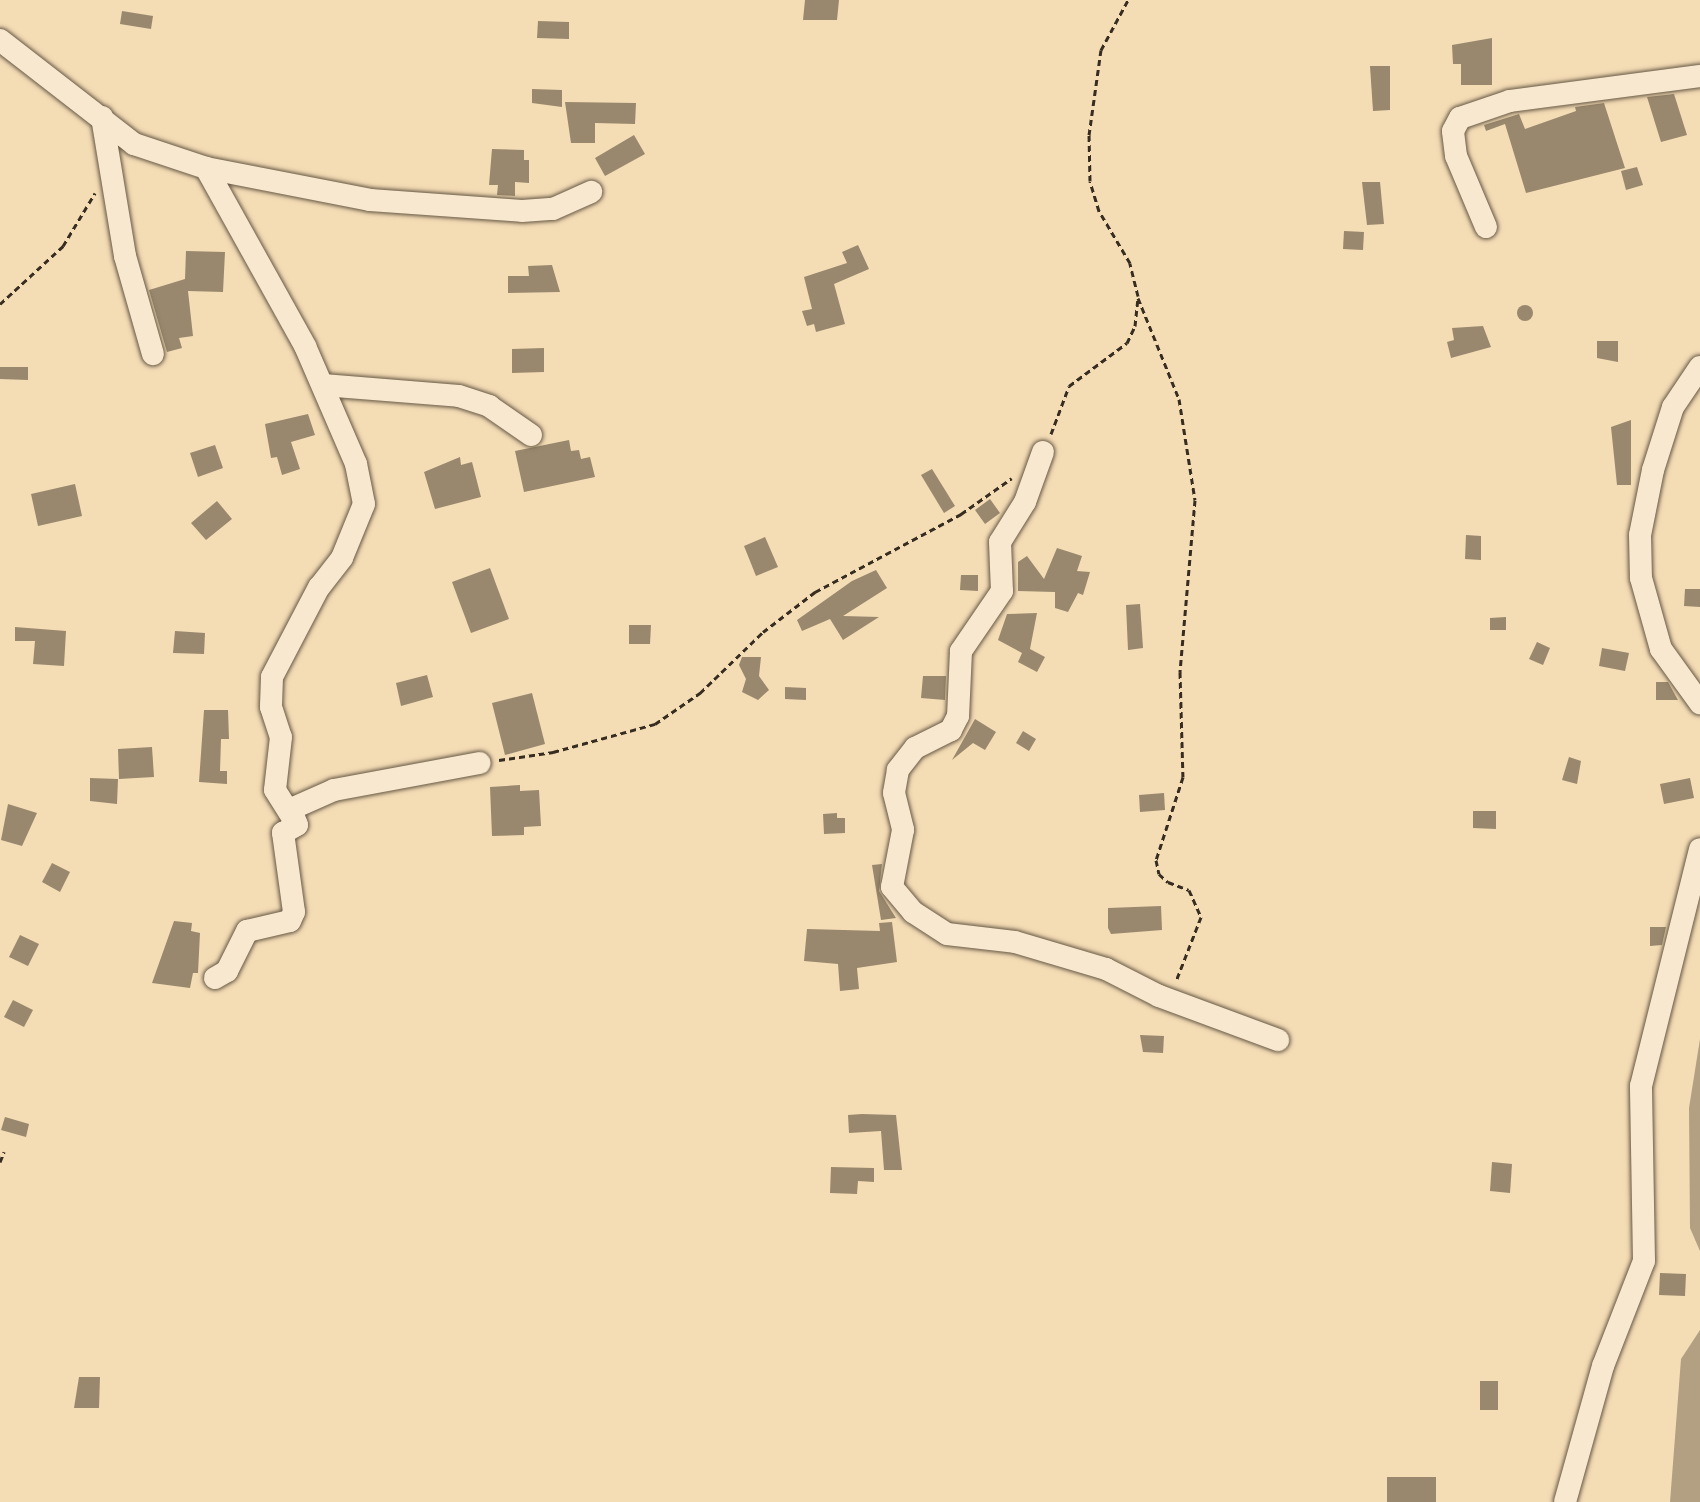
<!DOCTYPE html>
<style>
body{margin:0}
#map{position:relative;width:1700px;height:1502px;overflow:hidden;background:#f4dcb5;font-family:"IM FELL English",serif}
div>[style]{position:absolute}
.water>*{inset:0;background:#b3a082}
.building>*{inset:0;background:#99886d}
.round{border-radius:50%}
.path>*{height:3px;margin-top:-1.5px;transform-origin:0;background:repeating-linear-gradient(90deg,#362c20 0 6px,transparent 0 10px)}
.roads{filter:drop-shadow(0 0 2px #665845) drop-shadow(0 0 2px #665845)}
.minor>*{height:22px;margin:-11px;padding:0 11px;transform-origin:11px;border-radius:11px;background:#f8e8cf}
span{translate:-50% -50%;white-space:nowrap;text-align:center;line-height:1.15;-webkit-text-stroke:6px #f8e8cf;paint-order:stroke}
</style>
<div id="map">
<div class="water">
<div style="clip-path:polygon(1700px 1039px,1700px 1251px,1690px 1228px,1689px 1108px)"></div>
<div style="clip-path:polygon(1700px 1330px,1700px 1502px,1670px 1502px,1681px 1359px)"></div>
</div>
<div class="building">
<div style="clip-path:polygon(805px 0,839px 0,837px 20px,803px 20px)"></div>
<div style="clip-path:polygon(122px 11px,153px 16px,151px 29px,120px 24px)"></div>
<div style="clip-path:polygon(538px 21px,569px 22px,569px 39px,537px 38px)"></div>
<div style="clip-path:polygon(1492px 38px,1492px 85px,1461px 85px,1461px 64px,1453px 64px,1452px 45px)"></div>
<div style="clip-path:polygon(1370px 66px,1390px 66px,1390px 110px,1373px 111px)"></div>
<div style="clip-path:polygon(532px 89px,562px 90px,562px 107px,532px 103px)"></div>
<div style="clip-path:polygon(1674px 94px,1687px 135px,1661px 142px,1647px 97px)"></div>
<div style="clip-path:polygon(565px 102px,636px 103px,635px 124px,595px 123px,595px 143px,571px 143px)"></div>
<div style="clip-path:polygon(1604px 103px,1625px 168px,1526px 193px,1505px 124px,1486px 131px,1484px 125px,1519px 114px,1525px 129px,1576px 111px,1575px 107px)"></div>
<div style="clip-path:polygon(634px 135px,645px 154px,605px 176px,595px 158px)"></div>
<div style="clip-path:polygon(492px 149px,524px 150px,524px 160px,529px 160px,529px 183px,515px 182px,515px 196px,497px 195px,498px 185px,489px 185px)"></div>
<div style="clip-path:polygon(1637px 167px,1643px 185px,1626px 190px,1621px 171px)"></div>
<div style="clip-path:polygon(1362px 182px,1380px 182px,1384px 224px,1367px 225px)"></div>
<div style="clip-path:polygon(1344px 231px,1364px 232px,1363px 250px,1343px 249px)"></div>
<div style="clip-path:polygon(858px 245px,869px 269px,834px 284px,845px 324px,816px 332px,814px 324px,807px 326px,802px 311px,812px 309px,804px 277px,847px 263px,842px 252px)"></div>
<div style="clip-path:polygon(186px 251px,225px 252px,223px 292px,188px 291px,193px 336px,179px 338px,182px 348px,167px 352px,149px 290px,185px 279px)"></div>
<div style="clip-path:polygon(552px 265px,560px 292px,508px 293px,508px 276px,529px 276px,528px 266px)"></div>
<div class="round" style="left:1517px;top:305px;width:16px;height:16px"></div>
<div style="clip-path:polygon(1483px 326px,1491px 347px,1451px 358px,1447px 342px,1454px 340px,1452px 328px)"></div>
<div style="clip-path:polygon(1597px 341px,1618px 341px,1618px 362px,1597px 358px)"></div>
<div style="clip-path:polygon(544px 348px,544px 372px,512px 373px,512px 349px)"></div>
<div style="clip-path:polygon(0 367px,28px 367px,28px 380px,0 379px)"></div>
<div style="clip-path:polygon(308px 414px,315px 435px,291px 442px,300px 469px,282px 475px,277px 457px,271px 458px,265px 424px)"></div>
<div style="clip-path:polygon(1631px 420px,1631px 485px,1617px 485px,1611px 427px)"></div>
<div style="clip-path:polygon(569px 440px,571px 451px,579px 450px,581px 459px,590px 457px,595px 477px,524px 492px,515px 451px)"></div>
<div style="clip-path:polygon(215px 445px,223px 468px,198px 477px,190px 453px)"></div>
<div style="clip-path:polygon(460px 457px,461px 465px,472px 462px,481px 497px,435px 509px,424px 472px)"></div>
<div style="clip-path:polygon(932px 469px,955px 506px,944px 513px,921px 475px)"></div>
<div style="clip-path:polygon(75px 484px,82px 516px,38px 526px,31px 494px)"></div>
<div style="clip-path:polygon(990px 499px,1000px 513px,985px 524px,975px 510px)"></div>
<div style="clip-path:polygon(217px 501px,232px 519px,206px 540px,191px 523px)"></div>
<div style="clip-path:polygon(1466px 535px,1481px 536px,1481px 560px,1465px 559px)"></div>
<div style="clip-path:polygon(765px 537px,778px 567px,756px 576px,744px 546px)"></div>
<div style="clip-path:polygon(1057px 548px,1082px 556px,1077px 571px,1090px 572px,1083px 595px,1078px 593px,1068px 612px,1055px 608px,1055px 592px,1018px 591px,1018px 562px,1027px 556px,1044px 579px)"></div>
<div style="clip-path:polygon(490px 568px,509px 619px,471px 633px,452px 582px)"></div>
<div style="clip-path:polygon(876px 570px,887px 588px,843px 616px,879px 617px,843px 640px,830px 619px,802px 631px,797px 620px,852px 581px)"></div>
<div style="clip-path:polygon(961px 575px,978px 575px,978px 591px,960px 590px)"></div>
<div style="clip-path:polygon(1685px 589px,1700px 589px,1700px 607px,1684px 606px)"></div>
<div style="clip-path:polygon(1140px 604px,1143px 648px,1128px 650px,1126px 605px)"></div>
<div style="clip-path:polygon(1037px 613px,1030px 649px,1045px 657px,1037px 672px,1018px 662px,1022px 653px,998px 640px,1007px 614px)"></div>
<div style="clip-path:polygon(1506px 617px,1506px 630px,1490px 630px,1490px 618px)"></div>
<div style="clip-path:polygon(629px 625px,651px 625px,650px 644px,629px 644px)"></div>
<div style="clip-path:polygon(15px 627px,66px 631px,64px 666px,33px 664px,35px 641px,15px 641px)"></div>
<div style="clip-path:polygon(175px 631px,205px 633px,204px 654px,173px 653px)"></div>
<div style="clip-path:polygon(1537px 642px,1550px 648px,1543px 665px,1529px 659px)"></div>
<div style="clip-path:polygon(1602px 648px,1629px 653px,1625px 671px,1599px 666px)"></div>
<div style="clip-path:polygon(742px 657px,761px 657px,759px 676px,769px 690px,758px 700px,742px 692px,746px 679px,739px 665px)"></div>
<div style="clip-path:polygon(427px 675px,433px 697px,401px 706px,396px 683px)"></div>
<div style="clip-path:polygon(923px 676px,946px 676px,945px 700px,921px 698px)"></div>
<div style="clip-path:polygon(1656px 682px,1668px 682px,1678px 700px,1656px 700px)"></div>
<div style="clip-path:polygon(785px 687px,806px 688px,806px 700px,785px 699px)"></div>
<div style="clip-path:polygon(532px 693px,545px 744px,505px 755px,492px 703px)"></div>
<div style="clip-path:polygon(204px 710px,228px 710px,229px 739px,221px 739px,220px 771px,227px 771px,227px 784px,199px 782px)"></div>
<div style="clip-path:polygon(975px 719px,996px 732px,985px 750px,973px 743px,952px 760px)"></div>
<div style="clip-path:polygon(1023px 731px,1036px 739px,1029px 751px,1016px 743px)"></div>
<div style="clip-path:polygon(152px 747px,154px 777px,119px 779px,118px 749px)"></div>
<div style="clip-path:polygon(1569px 757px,1581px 761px,1577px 784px,1562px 780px)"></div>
<div style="clip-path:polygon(90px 778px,118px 779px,117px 804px,90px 801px)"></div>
<div style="clip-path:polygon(1690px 778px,1694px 798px,1664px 804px,1660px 784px)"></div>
<div style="clip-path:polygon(520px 785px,520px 791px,539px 790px,541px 826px,524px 827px,524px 835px,492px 836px,490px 787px)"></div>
<div style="clip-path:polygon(1164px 793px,1165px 810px,1140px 812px,1139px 795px)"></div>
<div style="clip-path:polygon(8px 804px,37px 813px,22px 846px,1px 840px)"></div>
<div style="clip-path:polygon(1473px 811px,1496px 811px,1496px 829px,1473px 828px)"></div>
<div style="clip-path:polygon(837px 813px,837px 818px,845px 818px,845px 833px,824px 834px,823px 814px)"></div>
<div style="clip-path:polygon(52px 863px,70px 872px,60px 892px,42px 882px)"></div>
<div style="clip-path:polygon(882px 864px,879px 891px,896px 918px,881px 920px,872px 865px)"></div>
<div style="clip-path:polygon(1161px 906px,1162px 930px,1111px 934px,1108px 928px,1108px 908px)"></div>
<div style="clip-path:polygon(174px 921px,192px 923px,191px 931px,200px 933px,198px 973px,193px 973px,190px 988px,152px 983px)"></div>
<div style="clip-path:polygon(892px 922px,897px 962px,857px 968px,859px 989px,840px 991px,838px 964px,804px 961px,807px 929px,880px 931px,879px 923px)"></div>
<div style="clip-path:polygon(1650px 927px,1666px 927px,1662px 945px,1650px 946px)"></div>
<div style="clip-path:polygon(20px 935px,39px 944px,28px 966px,9px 957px)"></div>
<div style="clip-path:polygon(13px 1000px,33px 1010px,24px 1027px,4px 1017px)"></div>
<div style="clip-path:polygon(1140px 1035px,1164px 1036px,1163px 1053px,1143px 1052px)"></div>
<div style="clip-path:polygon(862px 1114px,896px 1115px,902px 1170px,884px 1170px,881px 1131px,849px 1133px,848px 1115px)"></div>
<div style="clip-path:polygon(5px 1117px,29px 1124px,26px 1137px,1px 1130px)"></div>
<div style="clip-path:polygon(1492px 1162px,1512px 1164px,1510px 1193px,1490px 1191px)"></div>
<div style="clip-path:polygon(831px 1167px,874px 1168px,874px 1182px,858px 1181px,857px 1194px,830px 1193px)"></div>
<div style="clip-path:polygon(1660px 1273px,1686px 1274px,1685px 1296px,1659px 1295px)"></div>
<div style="clip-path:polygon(79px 1377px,100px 1377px,99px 1408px,74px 1408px)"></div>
<div style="clip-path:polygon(1480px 1381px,1498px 1381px,1498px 1410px,1480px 1410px)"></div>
<div style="clip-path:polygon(1387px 1477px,1436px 1477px,1436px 1502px,1387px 1502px)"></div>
</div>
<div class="path">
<div style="left:1138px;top:298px;width:109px;rotate:67.9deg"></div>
<div style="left:1179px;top:399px;width:102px;rotate:81deg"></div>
<div style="left:1195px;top:500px;width:173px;rotate:95deg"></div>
<div style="left:1180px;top:672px;width:105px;rotate:88.4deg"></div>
<div style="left:1183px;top:777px;width:87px;rotate:108deg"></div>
<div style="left:1156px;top:860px;width:14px;rotate:78deg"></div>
<div style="left:1159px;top:874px;width:12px;rotate:42deg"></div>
<div style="left:1168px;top:882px;width:22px;rotate:21deg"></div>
<div style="left:1189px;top:890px;width:30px;rotate:66deg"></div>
<div style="left:1201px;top:917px;width:69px;rotate:111.3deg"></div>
<div style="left:0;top:304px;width:86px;rotate:-42.6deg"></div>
<div style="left:63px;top:246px;width:62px;rotate:-58.9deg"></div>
<div style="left:1051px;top:434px;width:51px;rotate:-69.4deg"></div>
<div style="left:1069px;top:386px;width:72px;rotate:-36.6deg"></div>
<div style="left:1127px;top:343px;width:19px;rotate:-65deg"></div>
<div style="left:1135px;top:326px;width:30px;rotate:-84deg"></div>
<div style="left:1138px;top:296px;width:34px;rotate:-104deg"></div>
<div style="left:1130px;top:263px;width:61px;rotate:-120.8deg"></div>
<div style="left:1099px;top:211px;width:31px;rotate:-107deg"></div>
<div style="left:1090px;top:181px;width:46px;rotate:-91.2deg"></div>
<div style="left:1089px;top:135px;width:86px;rotate:-82deg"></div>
<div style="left:1101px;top:50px;width:57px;rotate:-61.6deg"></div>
<div style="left:499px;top:760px;width:55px;rotate:-8.4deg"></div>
<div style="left:553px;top:752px;width:106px;rotate:-15.4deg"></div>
<div style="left:655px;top:724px;width:55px;rotate:-34.6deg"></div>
<div style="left:700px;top:693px;width:88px;rotate:-44.1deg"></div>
<div style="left:763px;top:632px;width:66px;rotate:-37.6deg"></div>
<div style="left:815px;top:592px;width:166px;rotate:-28.1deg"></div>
<div style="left:961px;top:514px;width:62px;rotate:-35.2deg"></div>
<div style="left:0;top:1162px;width:11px;rotate:-68deg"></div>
</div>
<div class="roads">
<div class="minor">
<div style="left:0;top:40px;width:170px;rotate:37.8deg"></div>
<div style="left:134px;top:144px;width:76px;rotate:18.4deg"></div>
<div style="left:206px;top:168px;width:167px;rotate:11deg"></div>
<div style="left:370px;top:200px;width:152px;rotate:4.1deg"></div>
<div style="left:522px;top:211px;width:31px;rotate:-4deg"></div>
<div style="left:553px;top:209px;width:42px;rotate:-24.1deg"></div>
<div style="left:102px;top:117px;width:141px;rotate:80.6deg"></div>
<div style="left:125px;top:256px;width:102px;rotate:74.1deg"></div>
<div style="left:206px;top:168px;width:204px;rotate:60.9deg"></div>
<div style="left:305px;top:346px;width:129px;rotate:66.6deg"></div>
<div style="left:356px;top:464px;width:41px;rotate:78.7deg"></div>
<div style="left:364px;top:504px;width:58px;rotate:112.2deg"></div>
<div style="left:342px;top:558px;width:37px;rotate:128deg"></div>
<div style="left:319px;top:587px;width:102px;rotate:117.6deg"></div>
<div style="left:272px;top:677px;width:30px;rotate:92deg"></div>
<div style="left:271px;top:707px;width:32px;rotate:72deg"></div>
<div style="left:281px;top:737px;width:53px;rotate:96.5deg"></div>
<div style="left:275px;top:790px;width:41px;rotate:57.8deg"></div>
<div style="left:1486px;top:227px;width:77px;rotate:-112.9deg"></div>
<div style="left:1456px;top:156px;width:25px;rotate:-97deg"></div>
<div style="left:1453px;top:131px;width:15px;rotate:-62deg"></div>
<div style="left:1460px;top:118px;width:53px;rotate:-18.8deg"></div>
<div style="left:1510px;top:101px;width:192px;rotate:-7.5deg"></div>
<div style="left:1700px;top:367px;width:48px;rotate:124deg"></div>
<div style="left:1673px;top:407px;width:66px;rotate:107.6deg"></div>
<div style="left:1653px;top:470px;width:66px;rotate:101.3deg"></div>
<div style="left:1640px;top:535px;width:43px;rotate:88.7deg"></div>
<div style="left:1641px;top:578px;width:74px;rotate:74.3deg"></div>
<div style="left:1661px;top:649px;width:67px;rotate:54.2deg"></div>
<div style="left:323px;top:385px;width:136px;rotate:4.6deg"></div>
<div style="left:459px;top:396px;width:32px;rotate:18deg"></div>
<div style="left:489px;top:406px;width:51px;rotate:34.6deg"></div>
<div style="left:1043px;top:452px;width:53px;rotate:109.8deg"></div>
<div style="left:1025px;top:502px;width:47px;rotate:122deg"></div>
<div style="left:1000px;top:542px;width:49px;rotate:87.7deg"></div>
<div style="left:1002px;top:591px;width:73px;rotate:124.3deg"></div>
<div style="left:961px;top:651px;width:65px;rotate:92.6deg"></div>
<div style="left:958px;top:716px;width:16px;rotate:117deg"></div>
<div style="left:951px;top:730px;width:40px;rotate:153.4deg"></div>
<div style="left:915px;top:748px;width:28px;rotate:128deg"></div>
<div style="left:898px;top:770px;width:23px;rotate:100deg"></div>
<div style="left:894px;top:793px;width:38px;rotate:76deg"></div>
<div style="left:903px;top:830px;width:58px;rotate:100.9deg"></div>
<div style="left:892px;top:887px;width:33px;rotate:50deg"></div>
<div style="left:913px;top:912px;width:40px;rotate:32.9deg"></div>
<div style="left:947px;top:934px;width:68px;rotate:6.7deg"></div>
<div style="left:1015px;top:942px;width:95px;rotate:16.5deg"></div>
<div style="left:1106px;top:969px;width:59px;rotate:27deg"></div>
<div style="left:1159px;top:996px;width:127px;rotate:20.3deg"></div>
<div style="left:215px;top:978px;width:14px;rotate:-30deg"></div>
<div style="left:227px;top:971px;width:45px;rotate:-63.4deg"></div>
<div style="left:247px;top:931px;width:44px;rotate:-13.1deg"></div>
<div style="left:290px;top:921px;width:10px;rotate:-66deg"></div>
<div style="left:294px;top:912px;width:80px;rotate:-97.9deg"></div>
<div style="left:283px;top:833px;width:16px;rotate:-30deg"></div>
<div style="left:297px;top:825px;width:17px;rotate:-111deg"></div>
<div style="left:291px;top:809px;width:47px;rotate:-23.8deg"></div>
<div style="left:334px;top:790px;width:148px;rotate:-10.5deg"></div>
<div style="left:1565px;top:1502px;width:141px;rotate:-74.4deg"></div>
<div style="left:1603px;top:1366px;width:113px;rotate:-68.7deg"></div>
<div style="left:1644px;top:1261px;width:175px;rotate:-91deg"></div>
<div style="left:1641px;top:1086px;width:244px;rotate:-76deg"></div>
</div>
</div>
</div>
